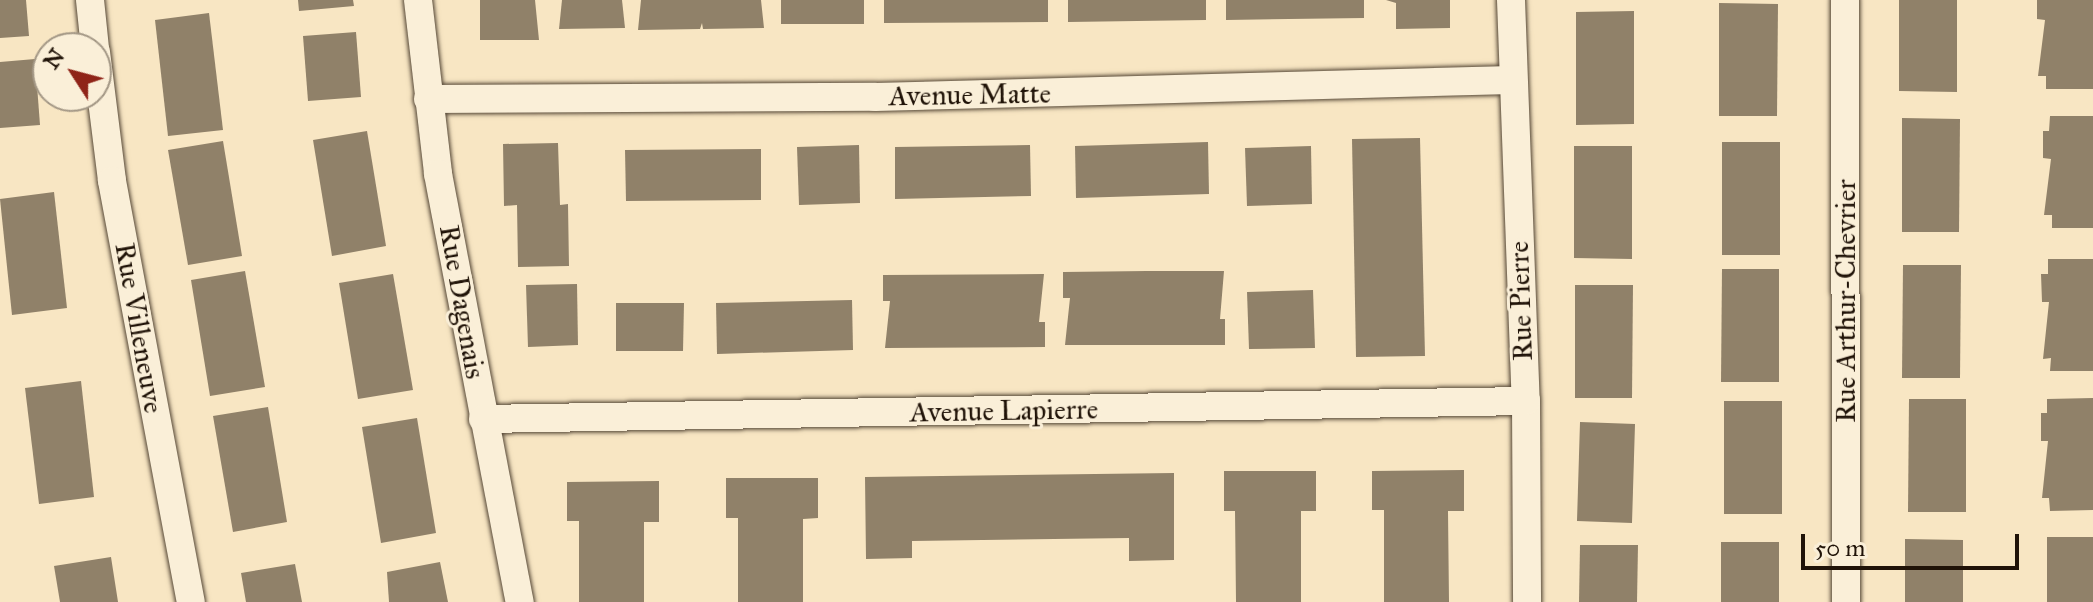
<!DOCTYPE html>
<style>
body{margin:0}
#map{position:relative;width:2093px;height:602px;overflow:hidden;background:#f8e6c3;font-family:"IM FELL Great Primer",serif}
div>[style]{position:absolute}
.building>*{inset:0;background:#908169}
.roads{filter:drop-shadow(0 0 2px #564837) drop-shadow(0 0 2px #564837)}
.street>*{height:28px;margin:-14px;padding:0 14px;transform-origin:14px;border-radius:14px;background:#faefd8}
span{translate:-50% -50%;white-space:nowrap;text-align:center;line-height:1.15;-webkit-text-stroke:6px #faefd8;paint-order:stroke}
.street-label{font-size:28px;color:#201308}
.north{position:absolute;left:32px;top:32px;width:80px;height:80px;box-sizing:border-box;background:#faefd8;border:2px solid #a39785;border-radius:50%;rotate:306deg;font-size:22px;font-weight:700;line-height:32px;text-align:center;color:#201308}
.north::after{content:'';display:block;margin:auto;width:28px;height:36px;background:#8f2418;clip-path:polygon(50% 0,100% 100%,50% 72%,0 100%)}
.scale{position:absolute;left:1801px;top:534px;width:218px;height:36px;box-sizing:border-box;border:4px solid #201308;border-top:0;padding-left:10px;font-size:24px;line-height:28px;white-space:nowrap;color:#201308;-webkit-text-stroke:6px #faefd8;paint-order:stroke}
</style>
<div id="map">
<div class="building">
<div style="clip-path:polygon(0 0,26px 0,29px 36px,0 38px)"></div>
<div style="clip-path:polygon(298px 0,353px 0,354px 6px,299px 11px)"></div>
<div style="clip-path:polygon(480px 0,535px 0,539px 40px,480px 40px)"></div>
<div style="clip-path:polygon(562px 0,622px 0,625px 28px,559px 29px)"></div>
<div style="clip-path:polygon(641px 0,761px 0,764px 28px,703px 29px,702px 23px,700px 29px,638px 30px)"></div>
<div style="clip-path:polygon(781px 0,864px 0,864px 24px,781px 24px)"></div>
<div style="clip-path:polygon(884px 0,1048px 0,1048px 22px,884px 23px)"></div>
<div style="clip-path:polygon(1068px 0,1206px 0,1206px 20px,1068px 22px)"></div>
<div style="clip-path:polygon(1226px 0,1364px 0,1364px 18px,1226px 20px)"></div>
<div style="clip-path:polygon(1386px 0,1450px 0,1450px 28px,1396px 29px,1396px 3px)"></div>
<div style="clip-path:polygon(1899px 0,1957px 0,1957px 92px,1899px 91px)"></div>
<div style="clip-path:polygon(2037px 0,2093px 0,2093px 89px,2046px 89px,2046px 76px,2038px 76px,2045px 20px,2037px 19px)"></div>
<div style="clip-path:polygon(1719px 3px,1778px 4px,1777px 116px,1719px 116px)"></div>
<div style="clip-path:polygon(1634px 11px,1634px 124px,1576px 125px,1576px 12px)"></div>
<div style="clip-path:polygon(209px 13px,223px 130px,168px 136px,155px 20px)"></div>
<div style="clip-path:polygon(356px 32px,361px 97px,308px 101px,303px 36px)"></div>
<div style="clip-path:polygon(35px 59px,40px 125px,0 128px,0 62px)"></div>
<div style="clip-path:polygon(2050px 116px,2093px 116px,2093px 228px,2052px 228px,2052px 215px,2044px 215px,2051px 159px,2043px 158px,2043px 131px,2049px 131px)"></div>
<div style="clip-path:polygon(1902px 118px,1960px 119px,1959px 232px,1902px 232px)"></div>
<div style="clip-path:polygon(367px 131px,386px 246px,332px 256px,313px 140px)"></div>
<div style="clip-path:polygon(1420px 138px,1425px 356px,1356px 357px,1352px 139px)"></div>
<div style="clip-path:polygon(223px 141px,242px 256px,188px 265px,168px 150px)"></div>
<div style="clip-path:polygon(1208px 142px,1209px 194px,1076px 198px,1075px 146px)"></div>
<div style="clip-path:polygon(1722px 142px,1780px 142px,1780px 255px,1722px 255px)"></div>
<div style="clip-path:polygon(558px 143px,560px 205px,568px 204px,569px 266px,518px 267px,517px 205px,504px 206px,503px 144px)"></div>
<div style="clip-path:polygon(859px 145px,860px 203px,799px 205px,797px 147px)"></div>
<div style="clip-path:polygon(1030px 145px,1031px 196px,895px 199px,895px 147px)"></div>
<div style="clip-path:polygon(1311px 146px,1312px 204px,1247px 206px,1245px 148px)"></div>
<div style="clip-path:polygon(1574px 146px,1632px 146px,1632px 259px,1574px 258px)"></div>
<div style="clip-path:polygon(761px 149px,761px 200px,626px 201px,625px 150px)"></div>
<div style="clip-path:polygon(54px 192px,67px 308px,12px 315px,0 199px)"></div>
<div style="clip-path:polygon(2048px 259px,2093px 259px,2093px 371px,2050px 371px,2051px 358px,2043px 359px,2049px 302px,2042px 302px,2041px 274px,2048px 274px)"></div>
<div style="clip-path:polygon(1903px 265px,1961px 265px,1960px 378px,1902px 378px)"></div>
<div style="clip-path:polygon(1722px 269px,1779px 269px,1779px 382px,1721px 382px)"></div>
<div style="clip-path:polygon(245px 271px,265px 387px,210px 396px,191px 280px)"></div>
<div style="clip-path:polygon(1147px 271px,1224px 271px,1220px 319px,1225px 319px,1225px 345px,1065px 345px,1070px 298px,1063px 298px,1063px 272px)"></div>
<div style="clip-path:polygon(393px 274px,413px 390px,358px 399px,339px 283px)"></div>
<div style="clip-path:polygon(1044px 274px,1039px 322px,1045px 322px,1045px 347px,885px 348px,890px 301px,883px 301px,883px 275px)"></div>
<div style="clip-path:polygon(577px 284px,578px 345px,528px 347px,526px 285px)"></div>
<div style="clip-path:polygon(1575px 285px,1633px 285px,1632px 398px,1575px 398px)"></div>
<div style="clip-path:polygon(1313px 290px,1315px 348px,1249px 349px,1247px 292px)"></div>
<div style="clip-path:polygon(852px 300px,853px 350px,717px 354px,716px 303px)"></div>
<div style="clip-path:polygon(616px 303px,684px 303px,683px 351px,616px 351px)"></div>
<div style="clip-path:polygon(81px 381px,94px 497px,39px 504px,25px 388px)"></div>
<div style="clip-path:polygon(2093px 398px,2093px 510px,2050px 511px,2049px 498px,2042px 498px,2048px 441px,2041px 441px,2041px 413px,2047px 413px,2047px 399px)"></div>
<div style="clip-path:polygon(1909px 399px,1966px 399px,1966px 512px,1908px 512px)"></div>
<div style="clip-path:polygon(1724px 401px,1782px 401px,1782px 514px,1724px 514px)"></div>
<div style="clip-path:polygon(268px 407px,287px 522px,233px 532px,213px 416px)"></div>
<div style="clip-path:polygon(417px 418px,436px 533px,381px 543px,362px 427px)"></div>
<div style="clip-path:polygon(1580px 422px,1635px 424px,1632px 523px,1577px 521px)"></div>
<div style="clip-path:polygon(1464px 470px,1464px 511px,1448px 511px,1449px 602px,1384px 602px,1384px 510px,1372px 510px,1372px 471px)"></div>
<div style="clip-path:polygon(1224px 471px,1316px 471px,1316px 511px,1301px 511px,1301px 602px,1236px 602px,1235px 511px,1224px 511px)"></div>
<div style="clip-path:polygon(1174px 473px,1174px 560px,1129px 561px,1129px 538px,912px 541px,912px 558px,866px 559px,865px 477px)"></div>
<div style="clip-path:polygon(726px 478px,818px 478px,818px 518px,803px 519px,803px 602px,738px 602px,738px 518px,726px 518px)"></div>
<div style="clip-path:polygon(659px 481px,659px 522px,644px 522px,644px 602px,579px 602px,579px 521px,567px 521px,567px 482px)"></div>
<div style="clip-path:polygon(2047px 537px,2093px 537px,2093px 602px,2047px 602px)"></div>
<div style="clip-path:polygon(1905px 539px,1963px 540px,1963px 602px,1905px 602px)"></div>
<div style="clip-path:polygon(1721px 542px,1779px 542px,1779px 602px,1721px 602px)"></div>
<div style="clip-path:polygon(1580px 545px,1638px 545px,1637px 602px,1579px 602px)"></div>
<div style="clip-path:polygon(111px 557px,118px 602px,60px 602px,54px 566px)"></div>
<div style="clip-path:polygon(440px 562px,448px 602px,389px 602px,387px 572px)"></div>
<div style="clip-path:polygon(295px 564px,302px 602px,246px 602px,241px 573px)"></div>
</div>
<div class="roads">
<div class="street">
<div style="left:90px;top:0;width:48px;rotate:84.1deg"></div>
<div style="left:418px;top:0;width:175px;rotate:83.4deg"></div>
<div style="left:438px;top:174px;width:436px;rotate:79.2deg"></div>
<div style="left:1511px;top:0;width:401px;rotate:87.9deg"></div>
<div style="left:1526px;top:401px;width:201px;rotate:89.7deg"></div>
<div style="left:1845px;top:0;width:602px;rotate:89.9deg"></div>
<div style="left:96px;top:52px;width:130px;rotate:82.9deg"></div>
<div style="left:112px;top:181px;width:428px;rotate:79.4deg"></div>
<div style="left:428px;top:99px;width:447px;rotate:-0.3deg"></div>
<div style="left:875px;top:97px;width:637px;rotate:-1.53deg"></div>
<div style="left:483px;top:419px;width:1043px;rotate:-0.99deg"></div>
</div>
</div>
<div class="street-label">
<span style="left:970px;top:95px;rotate:-1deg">Avenue Matte</span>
<span style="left:1521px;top:301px;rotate:-92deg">Rue Pierre</span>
<span style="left:1846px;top:301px;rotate:-90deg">Rue Arthur-Chevrier</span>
<span style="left:462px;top:302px;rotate:80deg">Rue Dagenais</span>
<span style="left:139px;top:328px;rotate:80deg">Rue Villeneuve</span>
<span style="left:1004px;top:411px;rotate:-1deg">Avenue Lapierre</span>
</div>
<div class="north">N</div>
<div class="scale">50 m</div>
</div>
